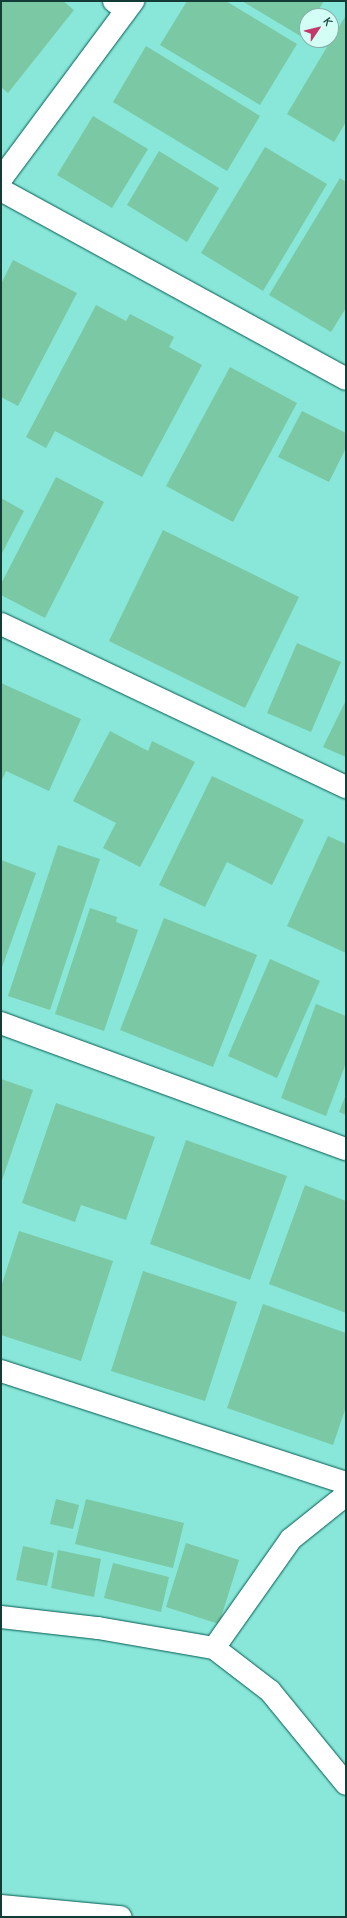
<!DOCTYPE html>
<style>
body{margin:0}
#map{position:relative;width:347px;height:1918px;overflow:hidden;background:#88e7d8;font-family:Manrope,sans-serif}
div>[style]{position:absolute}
.building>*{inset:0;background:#7bc8a4}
.roads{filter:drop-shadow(0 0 1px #035b52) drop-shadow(0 0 1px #035b52)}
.minor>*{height:22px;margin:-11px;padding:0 11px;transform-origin:11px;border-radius:11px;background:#fff}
.tertiary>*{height:22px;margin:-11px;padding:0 11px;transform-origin:11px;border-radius:11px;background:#fff}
.secondary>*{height:22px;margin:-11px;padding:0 11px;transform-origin:11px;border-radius:11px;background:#fff}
span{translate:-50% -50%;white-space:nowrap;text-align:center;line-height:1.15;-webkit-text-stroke:3px #d2fef6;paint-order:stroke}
.frame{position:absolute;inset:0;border:2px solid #133c36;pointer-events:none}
.north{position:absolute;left:299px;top:8px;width:40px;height:40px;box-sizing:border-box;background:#d2fef6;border:1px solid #86b0a9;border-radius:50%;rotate:55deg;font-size:11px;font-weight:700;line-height:16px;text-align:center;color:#133c36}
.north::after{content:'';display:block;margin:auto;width:14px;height:18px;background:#c3376b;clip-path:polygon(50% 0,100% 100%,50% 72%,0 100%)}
</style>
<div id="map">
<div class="building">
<div style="clip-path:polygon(1px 1px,63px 1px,74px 10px,8px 93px,1px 87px)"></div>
<div style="clip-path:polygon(187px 1px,226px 1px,297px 44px,260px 105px,160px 45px)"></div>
<div style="clip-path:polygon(242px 1px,324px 1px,315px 16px,307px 16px,307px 29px,302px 37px)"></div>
<div style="clip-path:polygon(346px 15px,346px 122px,334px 142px,287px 114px)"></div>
<div style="clip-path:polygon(146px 46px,260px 116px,227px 171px,113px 102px)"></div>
<div style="clip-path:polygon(93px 116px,148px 149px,112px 208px,57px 175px)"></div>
<div style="clip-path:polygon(265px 147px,327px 184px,263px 291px,201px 253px)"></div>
<div style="clip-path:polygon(159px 151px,219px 188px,187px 242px,127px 205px)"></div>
<div style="clip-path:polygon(340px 178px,346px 182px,346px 308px,331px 332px,269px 295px)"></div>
<div style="clip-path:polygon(13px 260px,77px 293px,18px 406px,1px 397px,1px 284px)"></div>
<div style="clip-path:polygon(96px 305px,126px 321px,130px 314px,174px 337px,169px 347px,202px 365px,142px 477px,55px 431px,46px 448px,26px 437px)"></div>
<div style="clip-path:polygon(230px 367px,297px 403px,233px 522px,166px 486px)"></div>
<div style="clip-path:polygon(302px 411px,346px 433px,346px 448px,329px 482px,278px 457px)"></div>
<div style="clip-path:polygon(56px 477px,104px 502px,45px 618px,1px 595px,1px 584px)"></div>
<div style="clip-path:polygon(1px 498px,24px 511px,1px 555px)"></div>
<div style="clip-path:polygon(163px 530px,299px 597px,245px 708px,109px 641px)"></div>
<div style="clip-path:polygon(297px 643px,341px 662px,311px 732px,267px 713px)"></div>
<div style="clip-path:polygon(1px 683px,81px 719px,49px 791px,6px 771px,1px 782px)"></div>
<div style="clip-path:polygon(346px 700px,346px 757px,323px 747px)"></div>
<div style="clip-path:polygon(110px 731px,148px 751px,152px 741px,195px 762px,140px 867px,103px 848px,116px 823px,73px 801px)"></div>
<div style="clip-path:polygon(212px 776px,304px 820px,272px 885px,227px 862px,205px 907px,159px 885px)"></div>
<div style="clip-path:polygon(328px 836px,346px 844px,346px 953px,287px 926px)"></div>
<div style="clip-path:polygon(58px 845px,100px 859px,50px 1010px,8px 996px)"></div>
<div style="clip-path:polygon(1px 860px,36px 873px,1px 970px)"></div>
<div style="clip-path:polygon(90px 908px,117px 917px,116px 922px,138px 930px,104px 1031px,55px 1014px)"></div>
<div style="clip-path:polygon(164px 918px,257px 955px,213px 1067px,120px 1030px)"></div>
<div style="clip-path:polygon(270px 959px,320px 981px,277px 1078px,228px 1056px)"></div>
<div style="clip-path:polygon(316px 1004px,346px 1016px,346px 1063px,326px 1116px,281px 1098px)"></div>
<div style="clip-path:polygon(1px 1079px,33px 1090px,1px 1183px)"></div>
<div style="clip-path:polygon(346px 1094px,346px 1115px,339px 1112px)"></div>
<div style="clip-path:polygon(56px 1103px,155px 1137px,126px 1220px,81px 1205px,75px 1222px,22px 1203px)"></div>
<div style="clip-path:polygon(186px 1140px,287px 1176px,250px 1280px,150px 1244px)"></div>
<div style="clip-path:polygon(305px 1185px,346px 1201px,346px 1313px,269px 1284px)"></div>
<div style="clip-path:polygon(19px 1231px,113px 1261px,81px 1361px,1px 1335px,1px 1287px)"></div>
<div style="clip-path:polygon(143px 1271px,237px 1302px,205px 1401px,111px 1371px)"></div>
<div style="clip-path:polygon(263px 1304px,346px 1333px,346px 1407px,333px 1445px,227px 1408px)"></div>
<div style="clip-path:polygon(56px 1499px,79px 1505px,73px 1529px,50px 1524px)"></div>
<div style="clip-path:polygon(86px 1499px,184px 1523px,173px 1568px,75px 1544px)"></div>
<div style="clip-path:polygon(186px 1543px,239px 1560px,219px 1624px,166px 1607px)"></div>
<div style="clip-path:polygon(23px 1546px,54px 1553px,47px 1586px,16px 1580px)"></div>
<div style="clip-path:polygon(58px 1550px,101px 1559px,94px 1597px,51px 1588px)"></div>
<div style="clip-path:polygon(113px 1563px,169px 1577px,161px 1612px,104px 1598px)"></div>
</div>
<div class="roads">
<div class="minor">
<div style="left:114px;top:1px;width:15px;rotate:37deg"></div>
<div style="left:1px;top:190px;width:393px;rotate:28.7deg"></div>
<div style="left:1px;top:624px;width:382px;rotate:25.3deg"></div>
<div style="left:1px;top:1023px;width:367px;rotate:20.1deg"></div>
<div style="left:1px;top:1371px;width:363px;rotate:18deg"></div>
<div style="left:1px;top:1617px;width:98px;rotate:6.5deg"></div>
<div style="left:98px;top:1628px;width:118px;rotate:9.8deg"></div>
<div style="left:214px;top:1648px;width:71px;rotate:37.5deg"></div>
<div style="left:270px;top:1691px;width:120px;rotate:50.7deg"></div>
</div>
<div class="tertiary">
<div style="left:1px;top:179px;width:222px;rotate:-53.4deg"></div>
<div style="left:214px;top:1648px;width:133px;rotate:-54.8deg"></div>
<div style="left:291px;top:1539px;width:70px;rotate:-38.7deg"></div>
</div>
<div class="secondary">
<div style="left:1px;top:1906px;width:120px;rotate:5.3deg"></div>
</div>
</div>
<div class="frame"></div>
<div class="north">K</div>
</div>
